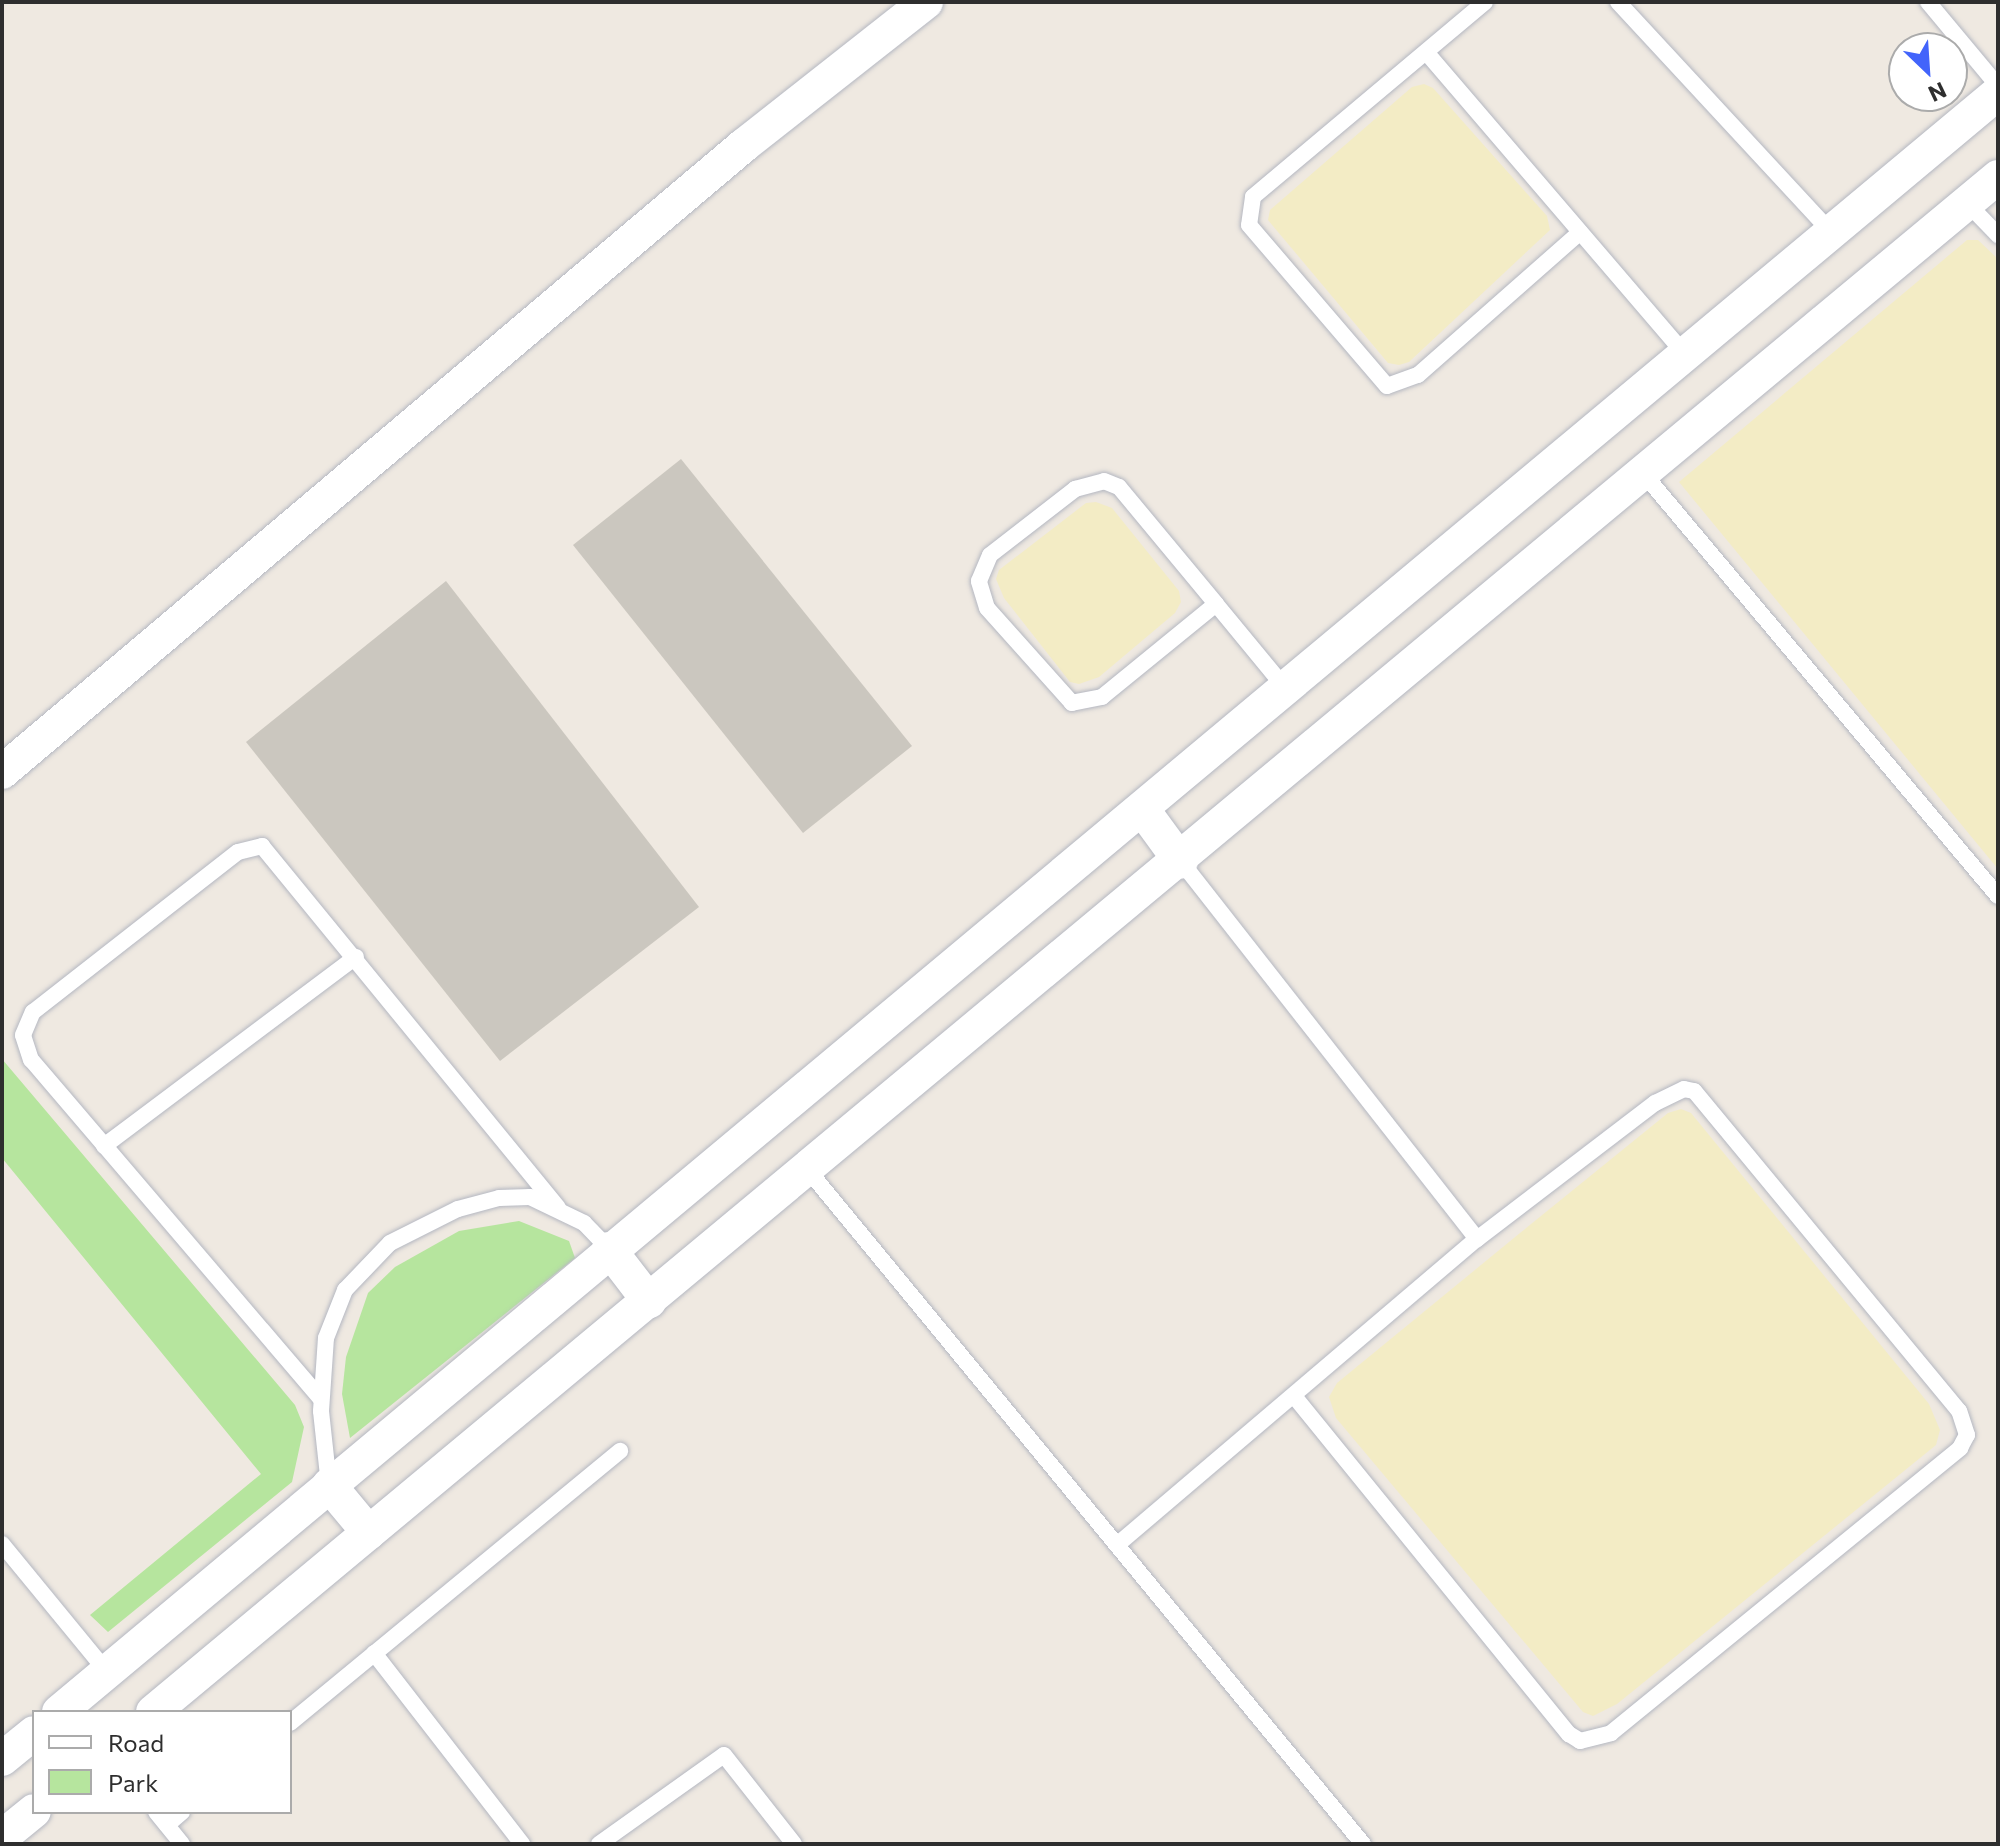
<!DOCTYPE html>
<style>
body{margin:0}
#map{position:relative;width:2000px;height:1846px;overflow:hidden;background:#efe9e1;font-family:Commissioner,sans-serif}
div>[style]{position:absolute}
.green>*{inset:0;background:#b6e59e}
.sand>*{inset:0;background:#f3ecc5}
.building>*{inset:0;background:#cbc7bf}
.roads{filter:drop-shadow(0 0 2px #b4b7c1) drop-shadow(0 0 2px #b4b7c1)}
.lane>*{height:16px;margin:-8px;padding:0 8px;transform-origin:8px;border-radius:8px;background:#fff}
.street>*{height:34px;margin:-17px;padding:0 17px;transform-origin:17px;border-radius:17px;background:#fff}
span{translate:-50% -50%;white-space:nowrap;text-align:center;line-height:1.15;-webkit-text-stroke:8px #fff;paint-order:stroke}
.frame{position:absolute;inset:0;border:4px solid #2e2e2e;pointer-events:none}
.legend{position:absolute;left:32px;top:1710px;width:260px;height:104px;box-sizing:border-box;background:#fff;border:2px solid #ababab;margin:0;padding:10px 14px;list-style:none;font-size:24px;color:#2e2e2e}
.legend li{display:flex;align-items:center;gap:16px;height:40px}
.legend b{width:40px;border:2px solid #ababab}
.north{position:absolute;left:1888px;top:32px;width:80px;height:80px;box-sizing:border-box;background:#fff;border:2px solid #ababab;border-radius:50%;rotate:155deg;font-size:22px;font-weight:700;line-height:32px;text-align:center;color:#2e2e2e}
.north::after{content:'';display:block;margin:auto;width:28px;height:36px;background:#4264fb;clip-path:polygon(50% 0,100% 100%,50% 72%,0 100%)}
</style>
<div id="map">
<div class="green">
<div style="clip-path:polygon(2px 1059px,295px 1405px,304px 1427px,292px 1482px,108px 1632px,90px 1615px,261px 1474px,2px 1158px)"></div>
<div style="clip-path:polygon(519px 1221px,569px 1241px,575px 1258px,350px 1438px,342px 1394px,346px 1357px,368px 1293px,395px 1267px,459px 1231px)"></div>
</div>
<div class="sand">
<div style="clip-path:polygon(1424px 84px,1433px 88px,1547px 216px,1550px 230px,1409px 362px,1399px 365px,1388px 363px,1268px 220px,1270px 210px,1412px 87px)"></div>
<div style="clip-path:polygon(1967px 240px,1978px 240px,1998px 259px,1998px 869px,1679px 482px)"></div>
<div style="clip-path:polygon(1096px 502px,1112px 508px,1179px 591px,1181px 602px,1175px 613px,1099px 677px,1079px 684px,1070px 682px,1004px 598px,996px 579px,999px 570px,1086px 503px)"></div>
<div style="clip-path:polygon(1681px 1109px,1691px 1113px,1929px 1404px,1940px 1430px,1936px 1445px,1617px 1704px,1593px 1716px,1583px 1712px,1336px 1418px,1329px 1397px,1337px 1383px,1520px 1233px,1668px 1113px)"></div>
</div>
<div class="building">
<div style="clip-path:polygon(681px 459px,912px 746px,803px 833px,573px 545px)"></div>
<div style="clip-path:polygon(446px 581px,699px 907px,500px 1061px,246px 742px)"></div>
</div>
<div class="roads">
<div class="lane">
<div style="left:1485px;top:2px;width:303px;rotate:140deg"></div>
<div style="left:1253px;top:197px;width:28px;rotate:98deg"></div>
<div style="left:1249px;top:225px;width:212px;rotate:49.4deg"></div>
<div style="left:1387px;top:386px;width:33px;rotate:-20deg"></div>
<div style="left:1418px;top:375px;width:216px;rotate:-41.4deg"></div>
<div style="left:1618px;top:2px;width:315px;rotate:47.2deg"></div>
<div style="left:1928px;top:2px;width:109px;rotate:50.2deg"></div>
<div style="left:1426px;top:52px;width:399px;rotate:49.4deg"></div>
<div style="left:1967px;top:203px;width:45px;rotate:45.9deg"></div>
<div style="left:1643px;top:473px;width:552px;rotate:50deg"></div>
<div style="left:1216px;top:604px;width:147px;rotate:140.8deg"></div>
<div style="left:1102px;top:697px;width:31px;rotate:169deg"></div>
<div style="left:1072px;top:703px;width:127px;rotate:-131.8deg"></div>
<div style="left:987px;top:608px;width:28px;rotate:-107deg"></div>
<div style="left:979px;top:581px;width:28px;rotate:-67deg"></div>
<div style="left:990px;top:555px;width:108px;rotate:-37.8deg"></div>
<div style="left:1075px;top:489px;width:30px;rotate:-15deg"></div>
<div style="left:1104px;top:481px;width:16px;rotate:22deg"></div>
<div style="left:1119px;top:487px;width:152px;rotate:50.3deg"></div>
<div style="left:1216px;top:604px;width:110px;rotate:50.5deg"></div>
<div style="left:104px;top:1146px;width:315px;rotate:-36.9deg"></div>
<div style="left:808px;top:1170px;width:873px;rotate:50.53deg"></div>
<div style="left:1294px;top:1396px;width:436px;rotate:50.9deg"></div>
<div style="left:1569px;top:1734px;width:13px;rotate:32deg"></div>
<div style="left:1580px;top:1741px;width:32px;rotate:-14deg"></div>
<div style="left:1611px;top:1733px;width:451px;rotate:-39.2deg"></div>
<div style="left:1960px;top:1448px;width:15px;rotate:-62deg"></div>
<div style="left:1967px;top:1435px;width:25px;rotate:-108deg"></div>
<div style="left:1959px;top:1411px;width:415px;rotate:-129.6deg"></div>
<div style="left:1694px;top:1091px;width:10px;rotate:-169deg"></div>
<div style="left:1684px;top:1089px;width:32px;rotate:154deg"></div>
<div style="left:1655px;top:1103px;width:224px;rotate:142.6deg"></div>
<div style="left:321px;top:1399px;width:446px;rotate:-130.5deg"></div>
<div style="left:31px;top:1060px;width:26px;rotate:-108deg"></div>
<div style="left:23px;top:1035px;width:25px;rotate:-67deg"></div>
<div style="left:33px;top:1012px;width:260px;rotate:-38deg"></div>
<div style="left:238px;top:852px;width:25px;rotate:-14deg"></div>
<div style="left:262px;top:846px;width:467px;rotate:50.7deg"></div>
<div style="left:329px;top:1485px;width:74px;rotate:-96.2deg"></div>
<div style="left:321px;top:1411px;width:73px;rotate:-86.1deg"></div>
<div style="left:326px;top:1338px;width:52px;rotate:-68.4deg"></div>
<div style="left:345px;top:1290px;width:65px;rotate:-46.2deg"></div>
<div style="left:390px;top:1243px;width:76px;rotate:-26.6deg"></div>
<div style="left:458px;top:1209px;width:42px;rotate:-15deg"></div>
<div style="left:499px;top:1198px;width:31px;rotate:-2deg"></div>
<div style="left:530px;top:1197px;width:60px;rotate:25.7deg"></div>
<div style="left:584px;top:1223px;width:36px;rotate:46deg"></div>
<div style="left:2px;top:1544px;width:166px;rotate:50.6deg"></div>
<div style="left:1117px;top:1545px;width:472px;rotate:-40.4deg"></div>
<div style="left:1477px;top:1239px;width:479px;rotate:-128.1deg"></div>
<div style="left:374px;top:1653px;width:242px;rotate:52.2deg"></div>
<div style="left:290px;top:1723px;width:428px;rotate:-39.5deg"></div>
<div style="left:156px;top:1812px;width:41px;rotate:50.9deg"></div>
<div style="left:167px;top:1825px;width:20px;rotate:-41deg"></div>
<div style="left:599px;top:1844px;width:153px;rotate:-35.5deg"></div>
<div style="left:724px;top:1755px;width:113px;rotate:51.8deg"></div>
</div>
<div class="street">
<div style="left:2px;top:772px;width:970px;rotate:-40.19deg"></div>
<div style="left:743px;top:146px;width:233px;rotate:-38.2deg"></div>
<div style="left:1143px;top:810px;width:64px;rotate:53.8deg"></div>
<div style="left:609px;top:1249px;width:66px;rotate:52.4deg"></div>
<div style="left:329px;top:1485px;width:62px;rotate:50.2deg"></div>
<div style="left:59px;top:1712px;width:2526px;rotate:-39.86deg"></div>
<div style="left:153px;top:1712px;width:2400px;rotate:-39.76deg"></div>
<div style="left:2px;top:1759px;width:41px;rotate:-39.1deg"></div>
<div style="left:2px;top:1837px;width:41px;rotate:-39.1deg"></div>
</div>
</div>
<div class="frame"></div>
<ul class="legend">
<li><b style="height:10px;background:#fff"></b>Road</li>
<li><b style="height:22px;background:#b6e59e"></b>Park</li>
</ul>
<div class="north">N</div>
</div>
